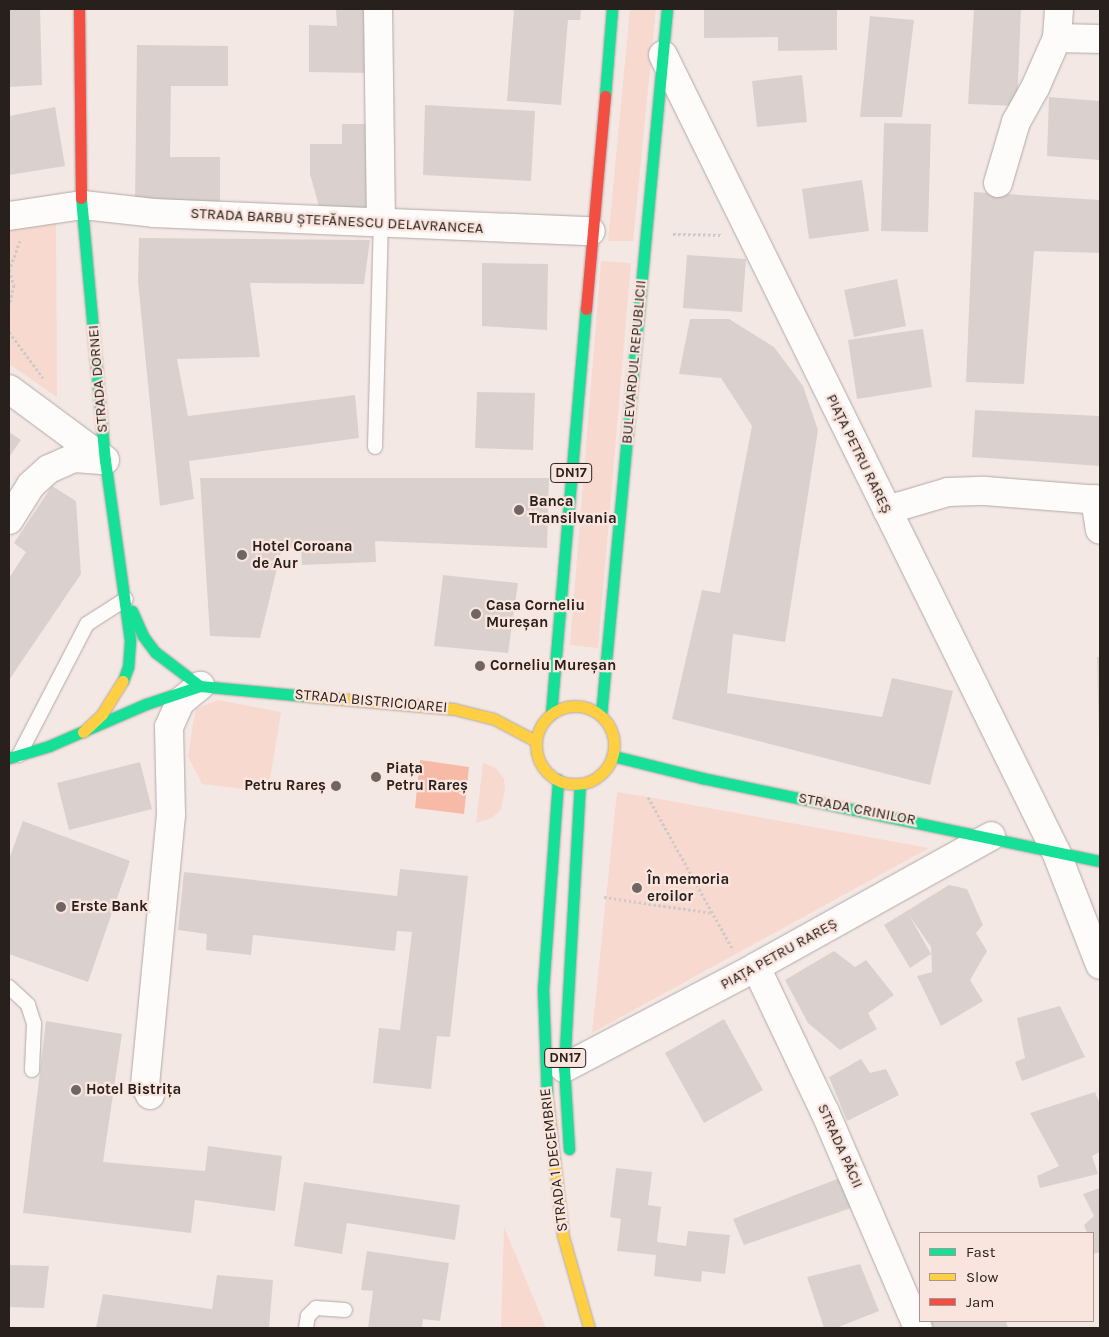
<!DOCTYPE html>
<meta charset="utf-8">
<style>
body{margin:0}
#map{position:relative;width:1109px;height:1337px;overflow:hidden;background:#f4e8e4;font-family:Karla,sans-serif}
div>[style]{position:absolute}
.green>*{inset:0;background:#f8d9cf}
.water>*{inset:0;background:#f7baa6}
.building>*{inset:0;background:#dad1ce}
.path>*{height:3px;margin-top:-1.5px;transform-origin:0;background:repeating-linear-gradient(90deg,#cdcac9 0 2.5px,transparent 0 5px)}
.roads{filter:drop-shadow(0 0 1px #b2a9a6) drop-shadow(0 0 1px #b2a9a6)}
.lane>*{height:14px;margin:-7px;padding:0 7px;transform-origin:7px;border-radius:7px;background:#fdfcfb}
.street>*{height:28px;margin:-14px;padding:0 14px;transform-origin:14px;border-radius:14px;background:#fdfcfb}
.fast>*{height:11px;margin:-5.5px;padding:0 5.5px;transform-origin:5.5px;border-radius:5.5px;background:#16e098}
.slow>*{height:11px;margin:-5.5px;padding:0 5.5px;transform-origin:5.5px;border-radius:5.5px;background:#ffcf43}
.slow>.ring{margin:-5.5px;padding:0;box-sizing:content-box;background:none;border:11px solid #ffcf43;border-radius:50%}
.jam>*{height:11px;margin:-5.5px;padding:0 5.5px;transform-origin:5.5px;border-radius:5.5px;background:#f24e42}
.dots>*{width:14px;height:14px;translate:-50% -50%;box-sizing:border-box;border:2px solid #fae5de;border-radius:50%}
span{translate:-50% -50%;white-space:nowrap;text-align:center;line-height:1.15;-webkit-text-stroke:4.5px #fae5de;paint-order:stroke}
.shield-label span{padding:1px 4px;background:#fae5de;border:1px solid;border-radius:4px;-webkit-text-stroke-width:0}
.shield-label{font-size:14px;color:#28201d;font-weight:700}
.street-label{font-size:15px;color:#28201d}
.poi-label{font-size:15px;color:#28201d;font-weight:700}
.left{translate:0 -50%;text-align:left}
.right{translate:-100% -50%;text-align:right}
.frame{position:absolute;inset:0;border:10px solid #28201d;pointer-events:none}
.legend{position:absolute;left:919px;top:1232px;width:175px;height:90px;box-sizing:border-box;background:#fae5de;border:1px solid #a69691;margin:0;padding:6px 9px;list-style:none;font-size:15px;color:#28201d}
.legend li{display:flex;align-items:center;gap:10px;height:25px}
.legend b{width:25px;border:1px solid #a69691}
</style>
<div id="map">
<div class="green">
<div style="clip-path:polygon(630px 9px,656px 9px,633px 241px,608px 241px)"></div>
<div style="clip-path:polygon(56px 223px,57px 397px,9px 364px,9px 229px)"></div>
<div style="clip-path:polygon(601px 261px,631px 263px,598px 648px,570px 645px)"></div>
<div style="clip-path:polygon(218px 700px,281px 712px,268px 792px,202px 784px,188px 756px,193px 724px,196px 709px)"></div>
<div style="clip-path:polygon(483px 763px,496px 768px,504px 779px,505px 788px,501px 809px,492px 818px,476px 823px)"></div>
<div style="clip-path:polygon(617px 792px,648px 797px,929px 848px,592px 1033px)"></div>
<div style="clip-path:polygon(504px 1227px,546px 1328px,501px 1328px)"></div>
</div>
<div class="water">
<div style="clip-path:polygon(420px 760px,469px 767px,464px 814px,415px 808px)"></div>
</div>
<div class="building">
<div style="clip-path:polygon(9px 9px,40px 9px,42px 85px,9px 87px)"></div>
<div style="clip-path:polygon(336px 9px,367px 9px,368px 73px,309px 72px,309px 25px,337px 26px)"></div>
<div style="clip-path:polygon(514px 9px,581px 9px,580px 20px,568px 20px,561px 105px,507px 101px)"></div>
<div style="clip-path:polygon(704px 9px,837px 9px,837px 50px,778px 51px,778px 37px,704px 38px)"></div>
<div style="clip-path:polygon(974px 9px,1021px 9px,1017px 106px,968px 104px)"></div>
<div style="clip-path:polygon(870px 16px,914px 20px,902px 117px,860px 117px)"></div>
<div style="clip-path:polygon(137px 45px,228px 46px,228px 86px,171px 86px,170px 157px,220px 157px,220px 203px,135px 202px)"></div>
<div style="clip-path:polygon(802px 75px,807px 122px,757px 127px,752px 81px)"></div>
<div style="clip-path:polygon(1049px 97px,1100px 101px,1100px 160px,1047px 156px)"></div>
<div style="clip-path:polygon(425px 105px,535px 111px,531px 181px,423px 175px)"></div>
<div style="clip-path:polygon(55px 107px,65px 166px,9px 175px,9px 116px)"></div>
<div style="clip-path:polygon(884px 123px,931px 124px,928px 232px,881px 231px)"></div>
<div style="clip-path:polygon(342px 124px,371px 124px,372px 210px,320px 210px,310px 174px,310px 144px,342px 144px)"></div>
<div style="clip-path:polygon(862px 180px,869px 231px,809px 239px,802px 189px)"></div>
<div style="clip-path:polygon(974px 192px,1100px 200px,1100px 253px,1034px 251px,1024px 384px,966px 382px)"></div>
<div style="clip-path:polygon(139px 238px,370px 240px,364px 284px,250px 283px,260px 357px,177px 359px,188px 416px,355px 395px,359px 438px,189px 461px,194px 499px,160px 506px,138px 282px)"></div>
<div style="clip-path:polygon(687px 255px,746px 259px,742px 312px,683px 308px)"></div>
<div style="clip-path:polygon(482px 263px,548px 264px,547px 330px,482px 326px)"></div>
<div style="clip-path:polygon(897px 279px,906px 326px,854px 337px,844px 290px)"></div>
<div style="clip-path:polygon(690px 319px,729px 319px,774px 347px,803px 386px,818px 430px,785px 642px,733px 634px,727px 693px,882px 717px,892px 678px,953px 691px,930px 785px,672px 719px,702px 590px,720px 593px,752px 426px,721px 378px,679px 374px)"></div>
<div style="clip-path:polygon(923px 329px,932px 387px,857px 399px,848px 340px)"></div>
<div style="clip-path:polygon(477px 392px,535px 393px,533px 450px,475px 448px)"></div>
<div style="clip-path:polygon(975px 410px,1100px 416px,1100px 466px,972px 457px)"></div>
<div style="clip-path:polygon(9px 432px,21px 440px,9px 457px)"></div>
<div style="clip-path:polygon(200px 478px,549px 478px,547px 548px,375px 541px,376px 562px,302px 565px,301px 548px,282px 548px,260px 638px,210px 636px)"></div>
<div style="clip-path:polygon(52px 486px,76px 501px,81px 574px,9px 680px,9px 578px,26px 552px,14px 543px)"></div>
<div style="clip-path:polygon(443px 575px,518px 583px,508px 653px,434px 646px)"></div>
<div style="clip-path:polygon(1097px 657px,1100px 657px,1100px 739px,1099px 739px)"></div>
<div style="clip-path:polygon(140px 762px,152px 809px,69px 830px,57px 783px)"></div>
<div style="clip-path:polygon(23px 821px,130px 861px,88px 982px,9px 954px,9px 859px)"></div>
<div style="clip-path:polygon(400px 869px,468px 876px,450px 1037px,437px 1036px,431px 1089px,373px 1083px,379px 1028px,400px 1030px,412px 932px,397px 931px,395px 951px,253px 935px,251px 955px,206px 950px,207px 934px,178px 930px,184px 872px,397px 896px)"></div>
<div style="clip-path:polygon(949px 885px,967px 889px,983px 925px,976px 933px,987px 951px,970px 980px,983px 1001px,941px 1026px,917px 976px,932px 972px,931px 947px,909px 915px,931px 954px,910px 968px,884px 925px)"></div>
<div style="clip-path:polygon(834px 951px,855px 967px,866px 960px,894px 995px,868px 1013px,877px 1029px,840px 1050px,808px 1023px,785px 980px)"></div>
<div style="clip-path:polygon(1060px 1006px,1085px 1057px,1022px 1081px,1015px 1062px,1025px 1058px,1017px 1018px)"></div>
<div style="clip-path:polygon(724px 1019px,763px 1090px,704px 1123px,665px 1053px)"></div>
<div style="clip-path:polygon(46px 1021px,122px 1034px,103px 1162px,205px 1171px,208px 1146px,282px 1156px,275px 1211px,195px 1200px,191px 1233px,23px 1213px)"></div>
<div style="clip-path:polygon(861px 1059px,870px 1073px,886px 1069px,899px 1095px,847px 1121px,829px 1077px)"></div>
<div style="clip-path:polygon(1095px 1092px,1100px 1104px,1100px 1152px,1092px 1156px,1098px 1174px,1040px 1188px,1037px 1176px,1059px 1166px,1030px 1113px)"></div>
<div style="clip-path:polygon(616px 1168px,652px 1172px,648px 1205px,661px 1207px,657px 1242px,686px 1246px,688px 1231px,730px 1235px,725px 1274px,702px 1271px,701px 1282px,654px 1276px,656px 1255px,617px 1251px,621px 1219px,610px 1217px)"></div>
<div style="clip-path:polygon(845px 1176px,860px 1205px,744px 1245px,733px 1219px)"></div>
<div style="clip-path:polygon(304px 1182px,460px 1205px,455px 1240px,347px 1223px,342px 1254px,294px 1246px)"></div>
<div style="clip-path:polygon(1100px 1188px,1100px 1252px,1094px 1254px,1093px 1233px,1087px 1233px,1084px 1225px,1094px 1216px,1083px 1194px)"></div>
<div style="clip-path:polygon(367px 1251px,449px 1263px,440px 1321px,423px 1319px,422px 1328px,368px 1328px,373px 1291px,361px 1290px)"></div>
<div style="clip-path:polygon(860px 1264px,879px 1311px,836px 1328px,824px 1328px,807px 1277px)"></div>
<div style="clip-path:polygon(9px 1265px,49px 1266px,44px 1308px,9px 1307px)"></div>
<div style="clip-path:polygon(217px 1275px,273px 1280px,269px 1328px,96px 1328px,103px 1294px,212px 1309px)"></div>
<div style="clip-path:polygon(924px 1321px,1006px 1321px,1008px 1328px,927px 1328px)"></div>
</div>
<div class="path">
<div style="left:673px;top:234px;width:49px;rotate:1.2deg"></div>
<div style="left:9px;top:270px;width:16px;rotate:72deg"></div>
<div style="left:14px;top:285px;width:21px;rotate:104deg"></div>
<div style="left:9px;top:271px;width:32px;rotate:-70deg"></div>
<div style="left:9px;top:332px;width:57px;rotate:53.5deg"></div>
<div style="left:648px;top:797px;width:175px;rotate:60.9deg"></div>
<div style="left:604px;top:897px;width:109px;rotate:8.4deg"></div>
</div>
<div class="roads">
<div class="lane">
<div style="left:375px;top:447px;width:223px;rotate:-88.5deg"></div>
<div style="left:19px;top:755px;width:148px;rotate:-62.6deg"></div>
<div style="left:87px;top:624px;width:46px;rotate:-32.7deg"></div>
<div style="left:9px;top:987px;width:26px;rotate:43deg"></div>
<div style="left:28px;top:1005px;width:20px;rotate:72deg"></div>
<div style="left:34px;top:1024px;width:46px;rotate:92.5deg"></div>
<div style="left:306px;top:1328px;width:12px;rotate:-81deg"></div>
<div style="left:308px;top:1316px;width:11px;rotate:-45deg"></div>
<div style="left:316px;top:1308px;width:29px;rotate:4deg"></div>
</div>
<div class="street">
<div style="left:378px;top:9px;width:215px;rotate:89.2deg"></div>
<div style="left:1057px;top:38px;width:43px;rotate:1.3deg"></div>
<div style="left:663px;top:55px;width:889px;rotate:63.75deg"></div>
<div style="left:1056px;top:852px;width:121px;rotate:68.7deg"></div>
<div style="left:998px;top:183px;width:64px;rotate:-73.6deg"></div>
<div style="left:1016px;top:122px;width:39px;rotate:-61deg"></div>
<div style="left:1035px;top:88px;width:55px;rotate:-66.3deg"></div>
<div style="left:1057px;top:38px;width:29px;rotate:-86deg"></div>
<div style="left:9px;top:216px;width:75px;rotate:-8.5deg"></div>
<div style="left:83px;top:205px;width:71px;rotate:6.4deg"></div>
<div style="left:154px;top:213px;width:437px;rotate:2.4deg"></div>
<div style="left:9px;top:389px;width:119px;rotate:36.5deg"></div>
<div style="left:1095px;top:499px;width:31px;rotate:81deg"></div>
<div style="left:887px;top:510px;width:64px;rotate:-16.4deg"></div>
<div style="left:948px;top:492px;width:37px;rotate:-2deg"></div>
<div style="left:985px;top:491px;width:115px;rotate:4.5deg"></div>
<div style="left:9px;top:520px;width:41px;rotate:-57.8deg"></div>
<div style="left:31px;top:485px;width:24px;rotate:-42deg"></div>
<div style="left:49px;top:469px;width:27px;rotate:-24deg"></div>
<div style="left:74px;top:458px;width:31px;rotate:4deg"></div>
<div style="left:756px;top:967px;width:161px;rotate:64.6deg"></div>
<div style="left:825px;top:1112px;width:235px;rotate:66.7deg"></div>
<div style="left:564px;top:1068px;width:217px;rotate:-27.7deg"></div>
<div style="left:756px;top:967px;width:269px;rotate:-29.1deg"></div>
<div style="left:150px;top:1095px;width:11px;rotate:-117deg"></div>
<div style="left:145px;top:1085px;width:271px;rotate:-84.5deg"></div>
<div style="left:171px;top:815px;width:88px;rotate:-91.3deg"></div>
<div style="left:169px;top:727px;width:27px;rotate:-66deg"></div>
<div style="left:180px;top:702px;width:26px;rotate:-39deg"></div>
</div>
<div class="fast">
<div style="left:605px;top:96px;width:87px;rotate:-85.4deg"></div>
<div style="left:81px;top:198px;width:263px;rotate:84.8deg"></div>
<div style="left:105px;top:460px;width:183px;rotate:82.1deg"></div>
<div style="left:130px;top:641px;width:26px;rotate:94deg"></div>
<div style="left:128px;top:667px;width:15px;rotate:110deg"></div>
<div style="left:132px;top:611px;width:27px;rotate:66deg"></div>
<div style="left:143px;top:636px;width:20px;rotate:53deg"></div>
<div style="left:155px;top:652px;width:56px;rotate:37.1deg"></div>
<div style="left:551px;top:714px;width:407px;rotate:-85.1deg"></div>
<div style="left:601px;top:715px;width:709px;rotate:-84.66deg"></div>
<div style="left:613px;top:756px;width:92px;rotate:13.9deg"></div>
<div style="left:702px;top:778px;width:407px;rotate:11.8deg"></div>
<div style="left:9px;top:758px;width:42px;rotate:-16.7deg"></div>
<div style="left:49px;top:746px;width:106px;rotate:-23.4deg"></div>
<div style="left:146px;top:704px;width:57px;rotate:-18.4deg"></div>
<div style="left:200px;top:686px;width:106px;rotate:5.4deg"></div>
<div style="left:547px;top:1098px;width:108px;rotate:-92.1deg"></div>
<div style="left:543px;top:990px;width:211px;rotate:-85.9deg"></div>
<div style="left:569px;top:1149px;width:81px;rotate:-93.5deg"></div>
<div style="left:564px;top:1068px;width:284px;rotate:-86.8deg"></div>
</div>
<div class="slow">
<div style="left:306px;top:696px;width:149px;rotate:5deg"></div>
<div style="left:454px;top:709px;width:41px;rotate:14deg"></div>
<div style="left:494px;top:719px;width:47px;rotate:27.6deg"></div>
<div class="ring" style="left:536px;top:706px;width:67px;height:67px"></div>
<div style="left:83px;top:732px;width:26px;rotate:-43deg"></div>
<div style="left:102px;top:714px;width:39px;rotate:-58deg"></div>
<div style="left:547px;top:1098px;width:139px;rotate:83.4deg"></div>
<div style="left:563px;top:1236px;width:96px;rotate:74.2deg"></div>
</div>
<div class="jam">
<div style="left:79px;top:9px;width:189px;rotate:89.4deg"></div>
<div style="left:586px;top:309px;width:214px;rotate:-84.9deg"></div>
</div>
</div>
<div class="dots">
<div style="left:519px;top:510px;background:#6f6663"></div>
<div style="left:242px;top:555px;background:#6f6663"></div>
<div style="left:476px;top:614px;background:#6f6663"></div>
<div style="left:480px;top:666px;background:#6f6663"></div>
<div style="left:376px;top:777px;background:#6f6663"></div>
<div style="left:336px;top:786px;background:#6f6663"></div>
<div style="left:637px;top:888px;background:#6f6663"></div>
<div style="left:61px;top:907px;background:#6f6663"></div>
<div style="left:76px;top:1090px;background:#6f6663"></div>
</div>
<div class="shield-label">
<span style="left:571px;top:473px">DN17</span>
<span style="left:565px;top:1058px">DN17</span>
</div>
<div class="street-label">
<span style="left:337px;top:221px;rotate:3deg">STRADA BARBU ȘTEFĂNESCU DELAVRANCEA</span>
<span style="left:634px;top:362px;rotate:-85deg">BULEVARDUL REPUBLICII</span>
<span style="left:98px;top:379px;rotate:-95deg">STRADA DORNEI</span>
<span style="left:859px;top:454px;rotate:64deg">PIAȚA PETRU RAREȘ</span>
<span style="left:371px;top:701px;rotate:5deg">STRADA BISTRICIOAREI</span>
<span style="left:857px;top:809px;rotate:11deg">STRADA CRINILOR</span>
<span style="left:779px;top:954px;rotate:-29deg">PIAȚA PETRU RAREȘ</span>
<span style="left:840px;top:1146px;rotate:66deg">STRADA PĂCII</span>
<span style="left:554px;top:1160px;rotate:-97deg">STRADA 1 DECEMBRIE</span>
</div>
<div class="poi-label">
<span class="left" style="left:529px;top:510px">Banca<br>Transilvania</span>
<span class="left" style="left:252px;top:555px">Hotel Coroana<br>de Aur</span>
<span class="left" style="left:486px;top:614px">Casa Corneliu<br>Mureșan</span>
<span class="left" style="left:490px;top:666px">Corneliu Mureșan</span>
<span class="left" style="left:386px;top:777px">Piața<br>Petru Rareș</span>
<span class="right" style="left:326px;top:786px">Petru Rareș</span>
<span class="left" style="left:647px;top:888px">În memoria<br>eroilor</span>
<span class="left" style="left:71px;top:907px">Erste Bank</span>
<span class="left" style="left:86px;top:1090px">Hotel Bistrița</span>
</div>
<div class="frame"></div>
<ul class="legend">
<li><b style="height:6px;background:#16e098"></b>Fast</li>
<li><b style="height:6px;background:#ffcf43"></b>Slow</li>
<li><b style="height:6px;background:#f24e42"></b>Jam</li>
</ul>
</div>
